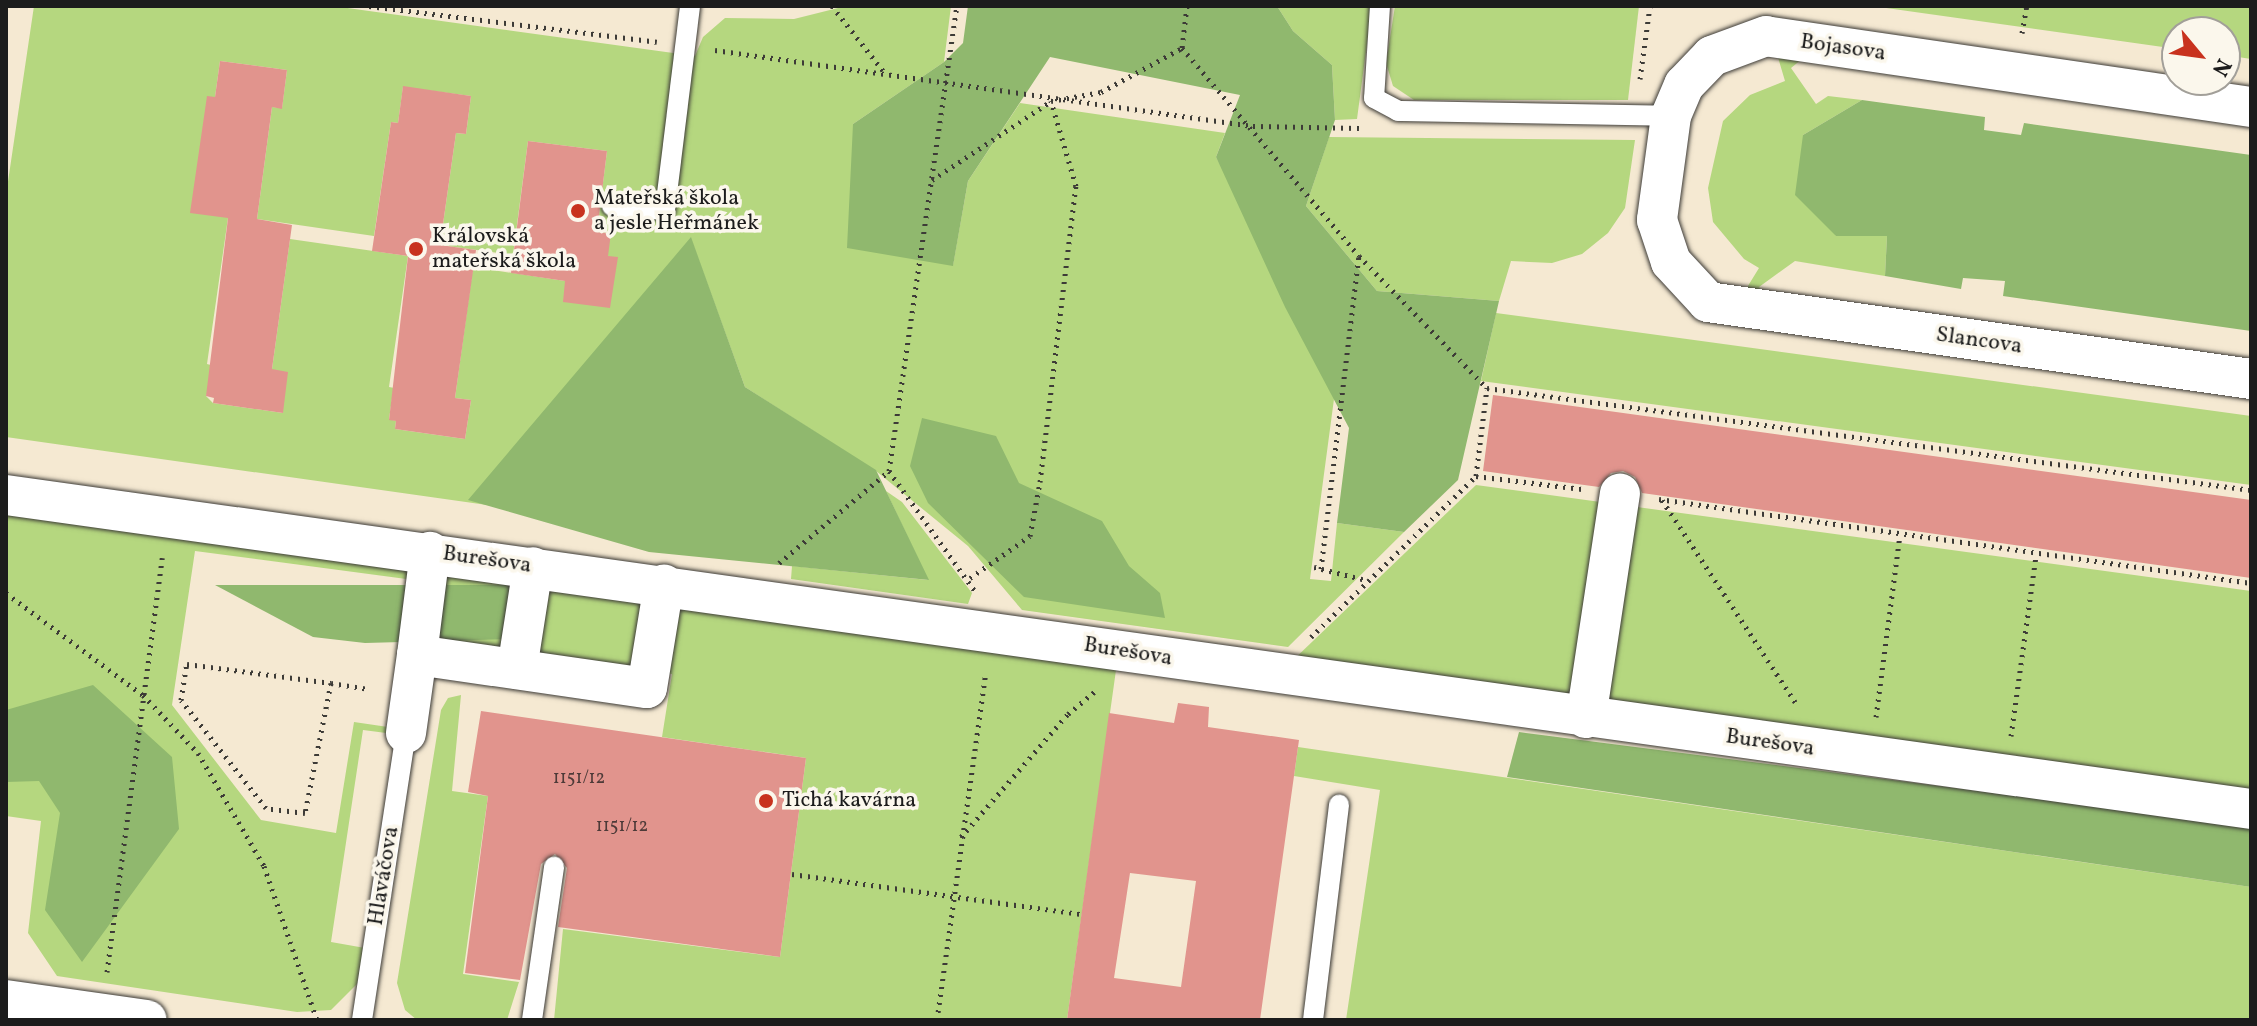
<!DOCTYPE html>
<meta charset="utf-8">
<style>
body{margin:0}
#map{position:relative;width:2257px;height:1026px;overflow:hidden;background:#f5e9d2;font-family:Vollkorn,serif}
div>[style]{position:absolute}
.green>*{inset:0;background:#b5d77f}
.forest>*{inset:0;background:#90b86e}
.building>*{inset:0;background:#e1948d}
.path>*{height:5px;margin-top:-2.5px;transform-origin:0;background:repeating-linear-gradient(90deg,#3d3b37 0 2px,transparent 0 8px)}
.roads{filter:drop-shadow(0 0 2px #3d3b37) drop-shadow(0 0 2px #3d3b37)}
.lane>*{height:20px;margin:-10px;padding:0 10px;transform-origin:10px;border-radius:10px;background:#fff}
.street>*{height:40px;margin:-20px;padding:0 20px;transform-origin:20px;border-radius:20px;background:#fff}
.dots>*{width:22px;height:22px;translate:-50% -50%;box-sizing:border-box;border:4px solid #fbf7ec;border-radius:50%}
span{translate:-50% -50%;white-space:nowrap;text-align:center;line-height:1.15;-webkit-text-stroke:7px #fbf7ec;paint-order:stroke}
.number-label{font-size:18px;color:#4d3a38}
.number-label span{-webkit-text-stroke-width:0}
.street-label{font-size:22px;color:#1c1c1c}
.poi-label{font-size:22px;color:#1c1c1c}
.left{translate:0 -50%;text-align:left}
.frame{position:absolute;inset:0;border:8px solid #1c1c1c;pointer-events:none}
.north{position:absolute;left:2161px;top:16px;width:80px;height:80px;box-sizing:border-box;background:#fbf7ec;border:2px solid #a29f99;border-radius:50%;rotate:119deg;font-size:22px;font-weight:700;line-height:32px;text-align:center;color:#1c1c1c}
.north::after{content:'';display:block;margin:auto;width:28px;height:36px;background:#c8321e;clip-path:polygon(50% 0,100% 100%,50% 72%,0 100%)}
</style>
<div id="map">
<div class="green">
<div style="clip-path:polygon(evenodd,34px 6px,333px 6px,695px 56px,703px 37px,725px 18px,794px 19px,846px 6px,951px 6px,944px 62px,853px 124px,953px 265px,968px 181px,1020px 103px,1225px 133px,1216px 157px,1336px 384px,1310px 579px,1331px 581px,1337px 523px,1404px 532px,1288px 647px,1022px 610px,968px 546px,876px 471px,745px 387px,691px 239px,649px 528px,6px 437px,6px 195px,34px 6px,220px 61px,287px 70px,282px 108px,272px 107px,257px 219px,374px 236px,391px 122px,398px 123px,403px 87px,471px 96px,466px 134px,456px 133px,440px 245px,513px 255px,528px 141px,607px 151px,594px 254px,565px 281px,473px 267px,455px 398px,471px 400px,465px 439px,395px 429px,396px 421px,389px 419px,393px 392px,400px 389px,389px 387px,408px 256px,290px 239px,272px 369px,283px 413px,213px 403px,206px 396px,218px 367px,207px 364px,228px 218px,215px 97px,220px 61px)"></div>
<div style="clip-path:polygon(1277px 6px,1372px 6px,1357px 119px,1335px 120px,1332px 65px,1293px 31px)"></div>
<div style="clip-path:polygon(1395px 6px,1639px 6px,1628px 100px,1414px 100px,1393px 86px,1386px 63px)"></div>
<div style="clip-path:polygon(1872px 6px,2251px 6px,2251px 59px,2225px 55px,2225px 32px,2177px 32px,2177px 49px)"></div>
<div style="clip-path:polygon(1777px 54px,1802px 59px,1791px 68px,1816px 104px,1828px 96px,1862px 100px,1803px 135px,1836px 236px,1887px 236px,1885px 276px,1795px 261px,1759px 287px,1768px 299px,1743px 294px,1759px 268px,1744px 259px,1713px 222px,1708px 188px,1723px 121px,1750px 95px,1785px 81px)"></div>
<div style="clip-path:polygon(1329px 137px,1635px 140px,1625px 208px,1608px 233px,1582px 254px,1552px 263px,1511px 261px,1499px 301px,1377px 291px,1306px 206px)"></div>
<div style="clip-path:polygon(1496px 313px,2251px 416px,2251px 485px,1481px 381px)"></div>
<div style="clip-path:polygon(1476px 485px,2251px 591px,2251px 790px,1290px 663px)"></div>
<div style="clip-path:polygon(886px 491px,902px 502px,972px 593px,968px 604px,791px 579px,792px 566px,928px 580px)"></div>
<div style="clip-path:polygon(6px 511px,1116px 670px,1067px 1020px,554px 1020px,563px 929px,780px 957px,806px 758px,662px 737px,672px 674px,437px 646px,444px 584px,195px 551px,172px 705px,261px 820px,336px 833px,354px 722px,388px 727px,394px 734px,363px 730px,331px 942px,365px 948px,361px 980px,331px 1010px,297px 1012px,57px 976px,28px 933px,41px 821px,6px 816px)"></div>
<div style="clip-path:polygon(461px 695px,452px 791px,488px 796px,463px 974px,519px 982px,507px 1020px,417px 1020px,405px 1010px,397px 983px,441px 710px,448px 698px)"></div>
<div style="clip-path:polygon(1298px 747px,2251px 887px,2251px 1020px,1346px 1020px,1380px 790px,1294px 776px)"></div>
</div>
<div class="forest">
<div style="clip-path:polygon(968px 6px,1277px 6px,1293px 31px,1332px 65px,1335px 120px,1306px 206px,1377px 291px,1499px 301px,1458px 480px,1404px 532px,1337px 523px,1349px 428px,1285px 307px,1216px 157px,1240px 95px,1050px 57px,968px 181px,953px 266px,847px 248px,853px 124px,944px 62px,963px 43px)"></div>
<div style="clip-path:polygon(1862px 100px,1985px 117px,1984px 130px,2021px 135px,2024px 123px,2251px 155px,2251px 331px,2003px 296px,2005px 281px,1963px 278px,1961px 289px,1885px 276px,1887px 236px,1836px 236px,1795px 195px,1803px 135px)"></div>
<div style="clip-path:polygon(691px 237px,745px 387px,876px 470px,929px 580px,649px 552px,468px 500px)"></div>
<div style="clip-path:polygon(922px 418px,996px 436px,1019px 483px,1102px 521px,1129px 566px,1160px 593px,1165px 618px,1024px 597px,928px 503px,910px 466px)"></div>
<div style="clip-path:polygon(215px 585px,518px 585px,510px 639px,365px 643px,313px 637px)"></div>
<div style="clip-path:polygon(93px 685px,172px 757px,179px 829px,82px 962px,45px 910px,60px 813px,39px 781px,6px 782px,6px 710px)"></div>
<div style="clip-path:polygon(1519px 732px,2251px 826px,2251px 887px,1507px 777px)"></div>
</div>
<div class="building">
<div style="clip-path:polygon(220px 61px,287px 70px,282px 109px,272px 107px,257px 219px,292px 225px,272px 369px,288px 372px,283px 413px,213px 403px,214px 398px,206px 396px,228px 218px,190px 213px,207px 96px,215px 97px)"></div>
<div style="clip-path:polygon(403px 86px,471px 96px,466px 134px,456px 133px,440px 245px,476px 250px,455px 398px,471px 400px,465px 439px,395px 429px,396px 421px,389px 420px,408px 256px,372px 251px,391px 122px,398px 123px)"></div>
<div style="clip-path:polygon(528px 141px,607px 151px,597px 232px,611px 233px,608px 256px,618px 257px,610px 308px,563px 302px,565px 281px,511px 273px)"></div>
<div style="clip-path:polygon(1493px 395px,2251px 500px,2251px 578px,1642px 493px,1635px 477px,1623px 471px,1611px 473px,1599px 487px,1483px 471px)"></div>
<div style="clip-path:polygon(evenodd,1178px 703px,1209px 707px,1208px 727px,1299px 740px,1260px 1020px,1067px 1020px,1109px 713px,1174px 723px,1178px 703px,1130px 873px,1196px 881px,1181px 987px,1114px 978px,1130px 873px)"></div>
<div style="clip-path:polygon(481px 711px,806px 758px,780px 957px,558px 927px,567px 868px,555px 854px,541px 864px,520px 980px,465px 973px,488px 796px,468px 792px)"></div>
</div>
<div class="path">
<div style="left:369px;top:6px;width:290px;rotate:7.1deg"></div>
<div style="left:832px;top:6px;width:85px;rotate:51.7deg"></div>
<div style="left:1187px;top:6px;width:42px;rotate:96.8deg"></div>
<div style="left:1182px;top:48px;width:273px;rotate:49.6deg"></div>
<div style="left:1359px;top:256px;width:184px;rotate:45.9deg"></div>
<div style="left:1487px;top:388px;width:771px;rotate:7.6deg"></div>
<div style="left:2022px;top:33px;width:27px;rotate:-80deg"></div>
<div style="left:715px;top:50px;width:543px;rotate:8.04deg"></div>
<div style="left:1253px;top:126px;width:106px;rotate:1.1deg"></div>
<div style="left:1640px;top:79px;width:74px;rotate:-82.2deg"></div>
<div style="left:932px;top:180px;width:141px;rotate:-33.5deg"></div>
<div style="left:889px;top:471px;width:148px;rotate:54.4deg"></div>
<div style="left:1476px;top:476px;width:89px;rotate:-82.9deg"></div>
<div style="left:1659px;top:499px;width:598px;rotate:8.08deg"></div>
<div style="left:1662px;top:500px;width:242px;rotate:56.6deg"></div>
<div style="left:779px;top:563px;width:143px;rotate:-39.9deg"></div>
<div style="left:889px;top:471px;width:470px;rotate:-81.7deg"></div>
<div style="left:1314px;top:567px;width:54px;rotate:14deg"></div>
<div style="left:1321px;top:569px;width:314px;rotate:-83.1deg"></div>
<div style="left:970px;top:578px;width:73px;rotate:-35deg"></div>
<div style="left:1030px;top:536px;width:55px;rotate:-79.5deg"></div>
<div style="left:1040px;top:482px;width:298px;rotate:-83.1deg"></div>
<div style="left:1076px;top:186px;width:89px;rotate:-106.4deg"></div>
<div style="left:1051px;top:101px;width:51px;rotate:-10.2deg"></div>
<div style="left:1101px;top:92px;width:92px;rotate:-28.5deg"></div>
<div style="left:6px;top:593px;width:171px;rotate:36.7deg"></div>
<div style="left:143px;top:695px;width:80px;rotate:46.5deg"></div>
<div style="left:198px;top:753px;width:131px;rotate:59.7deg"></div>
<div style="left:264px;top:866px;width:163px;rotate:71deg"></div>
<div style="left:1311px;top:637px;width:231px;rotate:-44.3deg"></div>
<div style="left:1476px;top:476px;width:107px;rotate:7deg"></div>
<div style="left:331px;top:683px;width:133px;rotate:101.3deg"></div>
<div style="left:305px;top:813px;width:39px;rotate:-173deg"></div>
<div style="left:266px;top:808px;width:137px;rotate:-128.2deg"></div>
<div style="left:181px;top:700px;width:36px;rotate:-81deg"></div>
<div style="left:187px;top:664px;width:145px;rotate:7.5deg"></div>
<div style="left:331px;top:683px;width:39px;rotate:9deg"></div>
<div style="left:1876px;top:717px;width:184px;rotate:-82.5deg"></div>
<div style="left:2011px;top:736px;width:183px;rotate:-82.1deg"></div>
<div style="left:961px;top:837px;width:163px;rotate:-49deg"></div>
<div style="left:1068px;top:714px;width:39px;rotate:-40deg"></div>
<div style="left:792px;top:874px;width:292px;rotate:7.9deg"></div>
<div style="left:107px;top:972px;width:418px;rotate:-82.4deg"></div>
<div style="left:937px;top:1020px;width:351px;rotate:-82deg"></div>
</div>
<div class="roads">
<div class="lane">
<div style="left:1380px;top:6px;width:92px;rotate:93.7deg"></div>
<div style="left:1374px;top:98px;width:27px;rotate:28deg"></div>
<div style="left:1398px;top:111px;width:273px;rotate:1deg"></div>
<div style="left:612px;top:206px;width:53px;rotate:4.3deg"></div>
<div style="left:665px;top:210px;width:206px;rotate:-83deg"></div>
<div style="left:362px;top:1020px;width:290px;rotate:-81.3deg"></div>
<div style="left:532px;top:1020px;width:155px;rotate:-81.8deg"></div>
<div style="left:1313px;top:1020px;width:217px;rotate:-83.1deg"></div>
</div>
<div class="street">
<div style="left:2251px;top:107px;width:490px;rotate:-171.7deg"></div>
<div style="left:1766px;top:36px;width:58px;rotate:159.7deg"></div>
<div style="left:1712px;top:56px;width:40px;rotate:134deg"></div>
<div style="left:1684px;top:85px;width:34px;rotate:113deg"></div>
<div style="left:1671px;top:116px;width:105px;rotate:97.7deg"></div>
<div style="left:1657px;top:220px;width:44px;rotate:71.6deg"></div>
<div style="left:1671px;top:262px;width:54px;rotate:47.2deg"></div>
<div style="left:1708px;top:302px;width:548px;rotate:8.07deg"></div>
<div style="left:6px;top:495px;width:2267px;rotate:7.96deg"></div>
<div style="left:417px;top:655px;width:104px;rotate:-82.8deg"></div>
<div style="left:517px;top:669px;width:103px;rotate:-81.1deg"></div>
<div style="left:1586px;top:718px;width:227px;rotate:-81.4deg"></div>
<div style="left:406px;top:733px;width:79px;rotate:-82deg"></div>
<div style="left:417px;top:655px;width:232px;rotate:8.2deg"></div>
<div style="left:647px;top:688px;width:105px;rotate:-80.7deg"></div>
<div style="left:6px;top:1000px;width:142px;rotate:8.1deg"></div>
</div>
</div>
<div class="dots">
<div style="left:578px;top:211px;background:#c8321e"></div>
<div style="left:416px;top:249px;background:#c8321e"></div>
<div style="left:766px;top:801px;background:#c8321e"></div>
</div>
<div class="number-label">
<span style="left:579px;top:779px">1151/12</span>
<span style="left:622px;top:827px">1151/12</span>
</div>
<div class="street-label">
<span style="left:1843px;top:48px;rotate:8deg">Bojasova</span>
<span style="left:1979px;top:341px;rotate:8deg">Slancova</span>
<span style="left:487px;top:560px;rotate:8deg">Burešova</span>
<span style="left:1128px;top:652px;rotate:9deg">Burešova</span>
<span style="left:1770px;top:743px;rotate:8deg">Burešova</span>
<span style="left:384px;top:876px;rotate:-81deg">Hlaváčova</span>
</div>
<div class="poi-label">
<span class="left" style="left:594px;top:211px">Mateřská škola<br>a jesle Heřmánek</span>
<span class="left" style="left:432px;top:249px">Královská<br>mateřská škola</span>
<span class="left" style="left:782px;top:801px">Tichá kavárna</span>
</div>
<div class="frame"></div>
<div class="north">N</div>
</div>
